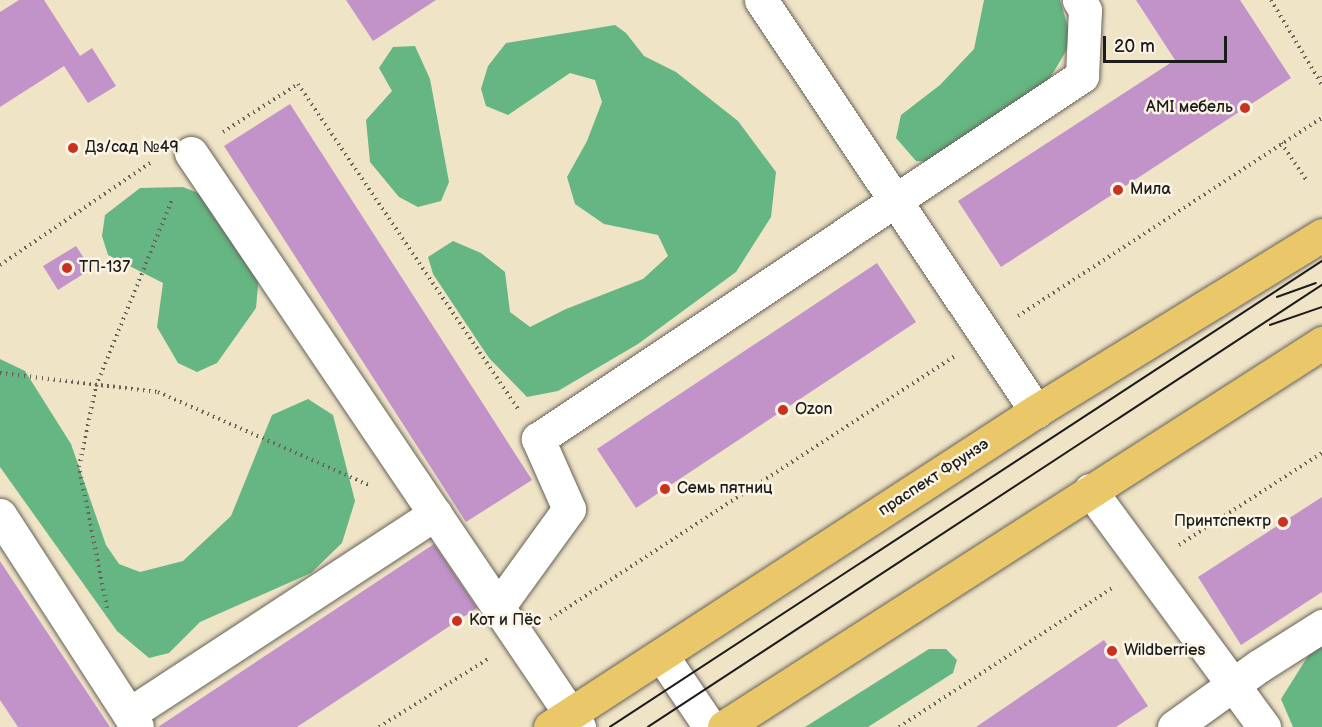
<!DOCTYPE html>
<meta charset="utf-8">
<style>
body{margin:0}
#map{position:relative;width:1322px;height:727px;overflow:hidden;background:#f0e4c7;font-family:"Balsamiq Sans",sans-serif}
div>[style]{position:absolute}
.forest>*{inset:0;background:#65b683}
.building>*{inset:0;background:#c193c9}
.path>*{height:4px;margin-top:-2px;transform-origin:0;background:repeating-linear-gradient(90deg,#666258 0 1.5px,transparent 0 6px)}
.roads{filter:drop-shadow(0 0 2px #666258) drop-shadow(0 0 2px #666258)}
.minor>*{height:33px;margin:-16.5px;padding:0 16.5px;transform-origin:16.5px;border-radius:16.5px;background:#fff}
.major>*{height:33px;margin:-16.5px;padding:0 16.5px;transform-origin:16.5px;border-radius:16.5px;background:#eac769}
.tram>*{height:1.5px;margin:-0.75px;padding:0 0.75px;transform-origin:0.75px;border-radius:0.75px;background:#1c1c1c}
.dots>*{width:16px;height:16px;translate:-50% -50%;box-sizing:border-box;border:3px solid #fcf5e5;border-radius:50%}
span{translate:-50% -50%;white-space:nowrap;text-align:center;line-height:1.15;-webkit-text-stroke:5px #fcf5e5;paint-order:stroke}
.poi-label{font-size:16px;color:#1c1c1c}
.right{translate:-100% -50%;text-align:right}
.left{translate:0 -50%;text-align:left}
.street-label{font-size:16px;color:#1c1c1c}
.scale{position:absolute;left:1103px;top:36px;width:124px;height:27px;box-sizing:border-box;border:3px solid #1c1c1c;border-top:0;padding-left:8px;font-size:18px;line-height:21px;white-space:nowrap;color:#1c1c1c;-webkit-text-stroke:4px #fcf5e5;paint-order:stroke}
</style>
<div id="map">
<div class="forest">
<div style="clip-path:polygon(984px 0,1060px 0,1072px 41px,1044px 88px,933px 162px,916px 161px,896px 138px,901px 115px,940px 85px,974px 49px)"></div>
<div style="clip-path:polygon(615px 25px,626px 33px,644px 56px,676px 72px,738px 121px,776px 172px,771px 217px,736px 272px,638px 344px,558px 391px,527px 397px,489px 358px,433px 274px,428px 257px,453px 241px,481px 253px,505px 272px,510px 312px,530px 327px,566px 309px,643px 279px,668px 256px,658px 235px,604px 224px,575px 204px,567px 177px,587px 141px,602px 102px,595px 80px,570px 73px,508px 115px,486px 106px,481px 89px,488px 66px,506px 43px)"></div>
<div style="clip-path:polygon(415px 46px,430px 79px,449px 182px,441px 201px,418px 207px,399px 197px,370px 162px,366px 120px,392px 91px,379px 68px,393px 47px)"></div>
<div style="clip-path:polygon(183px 187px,203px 195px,259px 275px,256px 308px,217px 363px,197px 372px,178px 363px,157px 327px,163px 283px,108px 255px,102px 236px,105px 215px,140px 188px)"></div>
<div style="clip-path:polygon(0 359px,25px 371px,71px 444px,106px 545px,119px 564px,140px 572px,183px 561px,231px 516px,272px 415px,308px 399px,333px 415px,355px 501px,342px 543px,311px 573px,200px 622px,169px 653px,149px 658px,117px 631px,0 467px)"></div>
<div style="clip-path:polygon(1322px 644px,1322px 727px,1293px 727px,1281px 699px,1313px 648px)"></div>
<div style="clip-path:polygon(929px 649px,946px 649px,957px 660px,953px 673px,868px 727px,805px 727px)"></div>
</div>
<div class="building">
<div style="clip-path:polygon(19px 0,44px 0,80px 56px,92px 48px,116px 86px,88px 103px,64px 66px,0 107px,0 12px)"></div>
<div style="clip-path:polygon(346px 0,436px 0,373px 41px)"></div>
<div style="clip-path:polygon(1136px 0,1240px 0,1291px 78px,1001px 267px,958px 201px,1175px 60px)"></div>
<div style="clip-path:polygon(290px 104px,532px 480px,466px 522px,224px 146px)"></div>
<div style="clip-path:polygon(76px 246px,91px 269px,58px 290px,43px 266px)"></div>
<div style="clip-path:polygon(877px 263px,916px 322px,636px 508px,597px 449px)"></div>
<div style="clip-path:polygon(1322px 497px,1322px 592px,1241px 645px,1198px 577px)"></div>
<div style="clip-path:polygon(434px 544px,477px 608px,297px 727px,158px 727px)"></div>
<div style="clip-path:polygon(0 561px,31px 608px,110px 727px,18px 727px,0 700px)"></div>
<div style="clip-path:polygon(1104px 640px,1148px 706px,1116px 727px,976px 727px)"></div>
</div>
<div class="path">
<div style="left:1271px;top:0;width:99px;rotate:59deg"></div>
<div style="left:1322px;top:83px;width:12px;rotate:-90deg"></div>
<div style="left:223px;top:132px;width:89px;rotate:-32.6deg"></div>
<div style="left:298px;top:84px;width:392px;rotate:55.9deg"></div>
<div style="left:1281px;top:143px;width:46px;rotate:55.6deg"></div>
<div style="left:0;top:265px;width:185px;rotate:-34.2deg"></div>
<div style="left:1018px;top:316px;width:363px;rotate:-33.1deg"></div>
<div style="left:0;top:373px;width:159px;rotate:6.9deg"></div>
<div style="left:158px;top:392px;width:231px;rotate:23.8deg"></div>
<div style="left:1179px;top:545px;width:170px;rotate:-32.8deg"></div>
<div style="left:107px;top:608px;width:144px;rotate:-101.2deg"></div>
<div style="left:79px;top:467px;width:83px;rotate:-78.1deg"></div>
<div style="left:96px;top:386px;width:204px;rotate:-67.8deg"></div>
<div style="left:550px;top:619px;width:482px;rotate:-33deg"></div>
<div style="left:379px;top:727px;width:128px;rotate:-32deg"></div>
<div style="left:899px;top:727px;width:257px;rotate:-33.1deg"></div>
</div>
<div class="roads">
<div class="minor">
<div style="left:761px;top:0;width:495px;rotate:56.2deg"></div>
<div style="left:191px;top:153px;width:693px;rotate:55.94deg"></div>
<div style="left:1090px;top:490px;width:294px;rotate:53.7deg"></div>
<div style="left:0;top:515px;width:252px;rotate:57.1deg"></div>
<div style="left:498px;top:607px;width:121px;rotate:-54.1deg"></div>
<div style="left:569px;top:509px;width:77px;rotate:-113.9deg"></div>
<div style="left:538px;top:439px;width:654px;rotate:-33.71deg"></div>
<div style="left:1082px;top:76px;width:66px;rotate:-87.4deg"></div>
<div style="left:1085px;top:10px;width:12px;rotate:-121deg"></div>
<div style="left:662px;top:656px;width:86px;rotate:55.9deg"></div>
<div style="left:129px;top:714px;width:366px;rotate:-33.2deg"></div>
<div style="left:1174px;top:727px;width:105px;rotate:-35.7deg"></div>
<div style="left:1259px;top:666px;width:75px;rotate:-32.4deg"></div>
</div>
<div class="major">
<div style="left:550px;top:727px;width:580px;rotate:-33.03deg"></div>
<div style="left:1036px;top:411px;width:336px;rotate:-31.6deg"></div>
<div style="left:724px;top:727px;width:711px;rotate:-32.71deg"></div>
</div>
</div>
<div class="tram">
<div style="left:1277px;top:297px;width:41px;rotate:-19.7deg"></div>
<div style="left:1270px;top:325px;width:55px;rotate:-19.1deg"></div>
<div style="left:610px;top:727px;width:851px;rotate:-33.2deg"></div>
<div style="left:648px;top:727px;width:806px;rotate:-33.26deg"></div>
</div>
<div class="dots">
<div style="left:1245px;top:108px;background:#c8321e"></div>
<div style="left:73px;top:148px;background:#c8321e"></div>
<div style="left:1118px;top:190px;background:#c8321e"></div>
<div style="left:67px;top:268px;background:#c8321e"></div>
<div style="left:783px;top:410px;background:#c8321e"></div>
<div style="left:665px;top:489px;background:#c8321e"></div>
<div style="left:1283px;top:522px;background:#c8321e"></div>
<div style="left:457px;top:621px;background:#c8321e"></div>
<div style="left:1112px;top:651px;background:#c8321e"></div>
</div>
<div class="poi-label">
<span class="right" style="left:1233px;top:108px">AMI мебель</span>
<span class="left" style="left:85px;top:148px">Дз/сад №49</span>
<span class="left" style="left:1130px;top:190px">Мила</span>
<span class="left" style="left:79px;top:268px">ТП-137</span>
<span class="left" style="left:795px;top:410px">Ozon</span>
<span class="left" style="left:677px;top:489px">Семь пятниц</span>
<span class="right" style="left:1271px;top:522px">Принтспектр</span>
<span class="left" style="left:469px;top:621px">Кот и Пёс</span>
<span class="left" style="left:1124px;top:651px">Wildberries</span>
</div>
<div class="street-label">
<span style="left:934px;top:478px;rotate:-33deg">праспект Фрунзэ</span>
</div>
<div class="scale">20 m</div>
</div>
